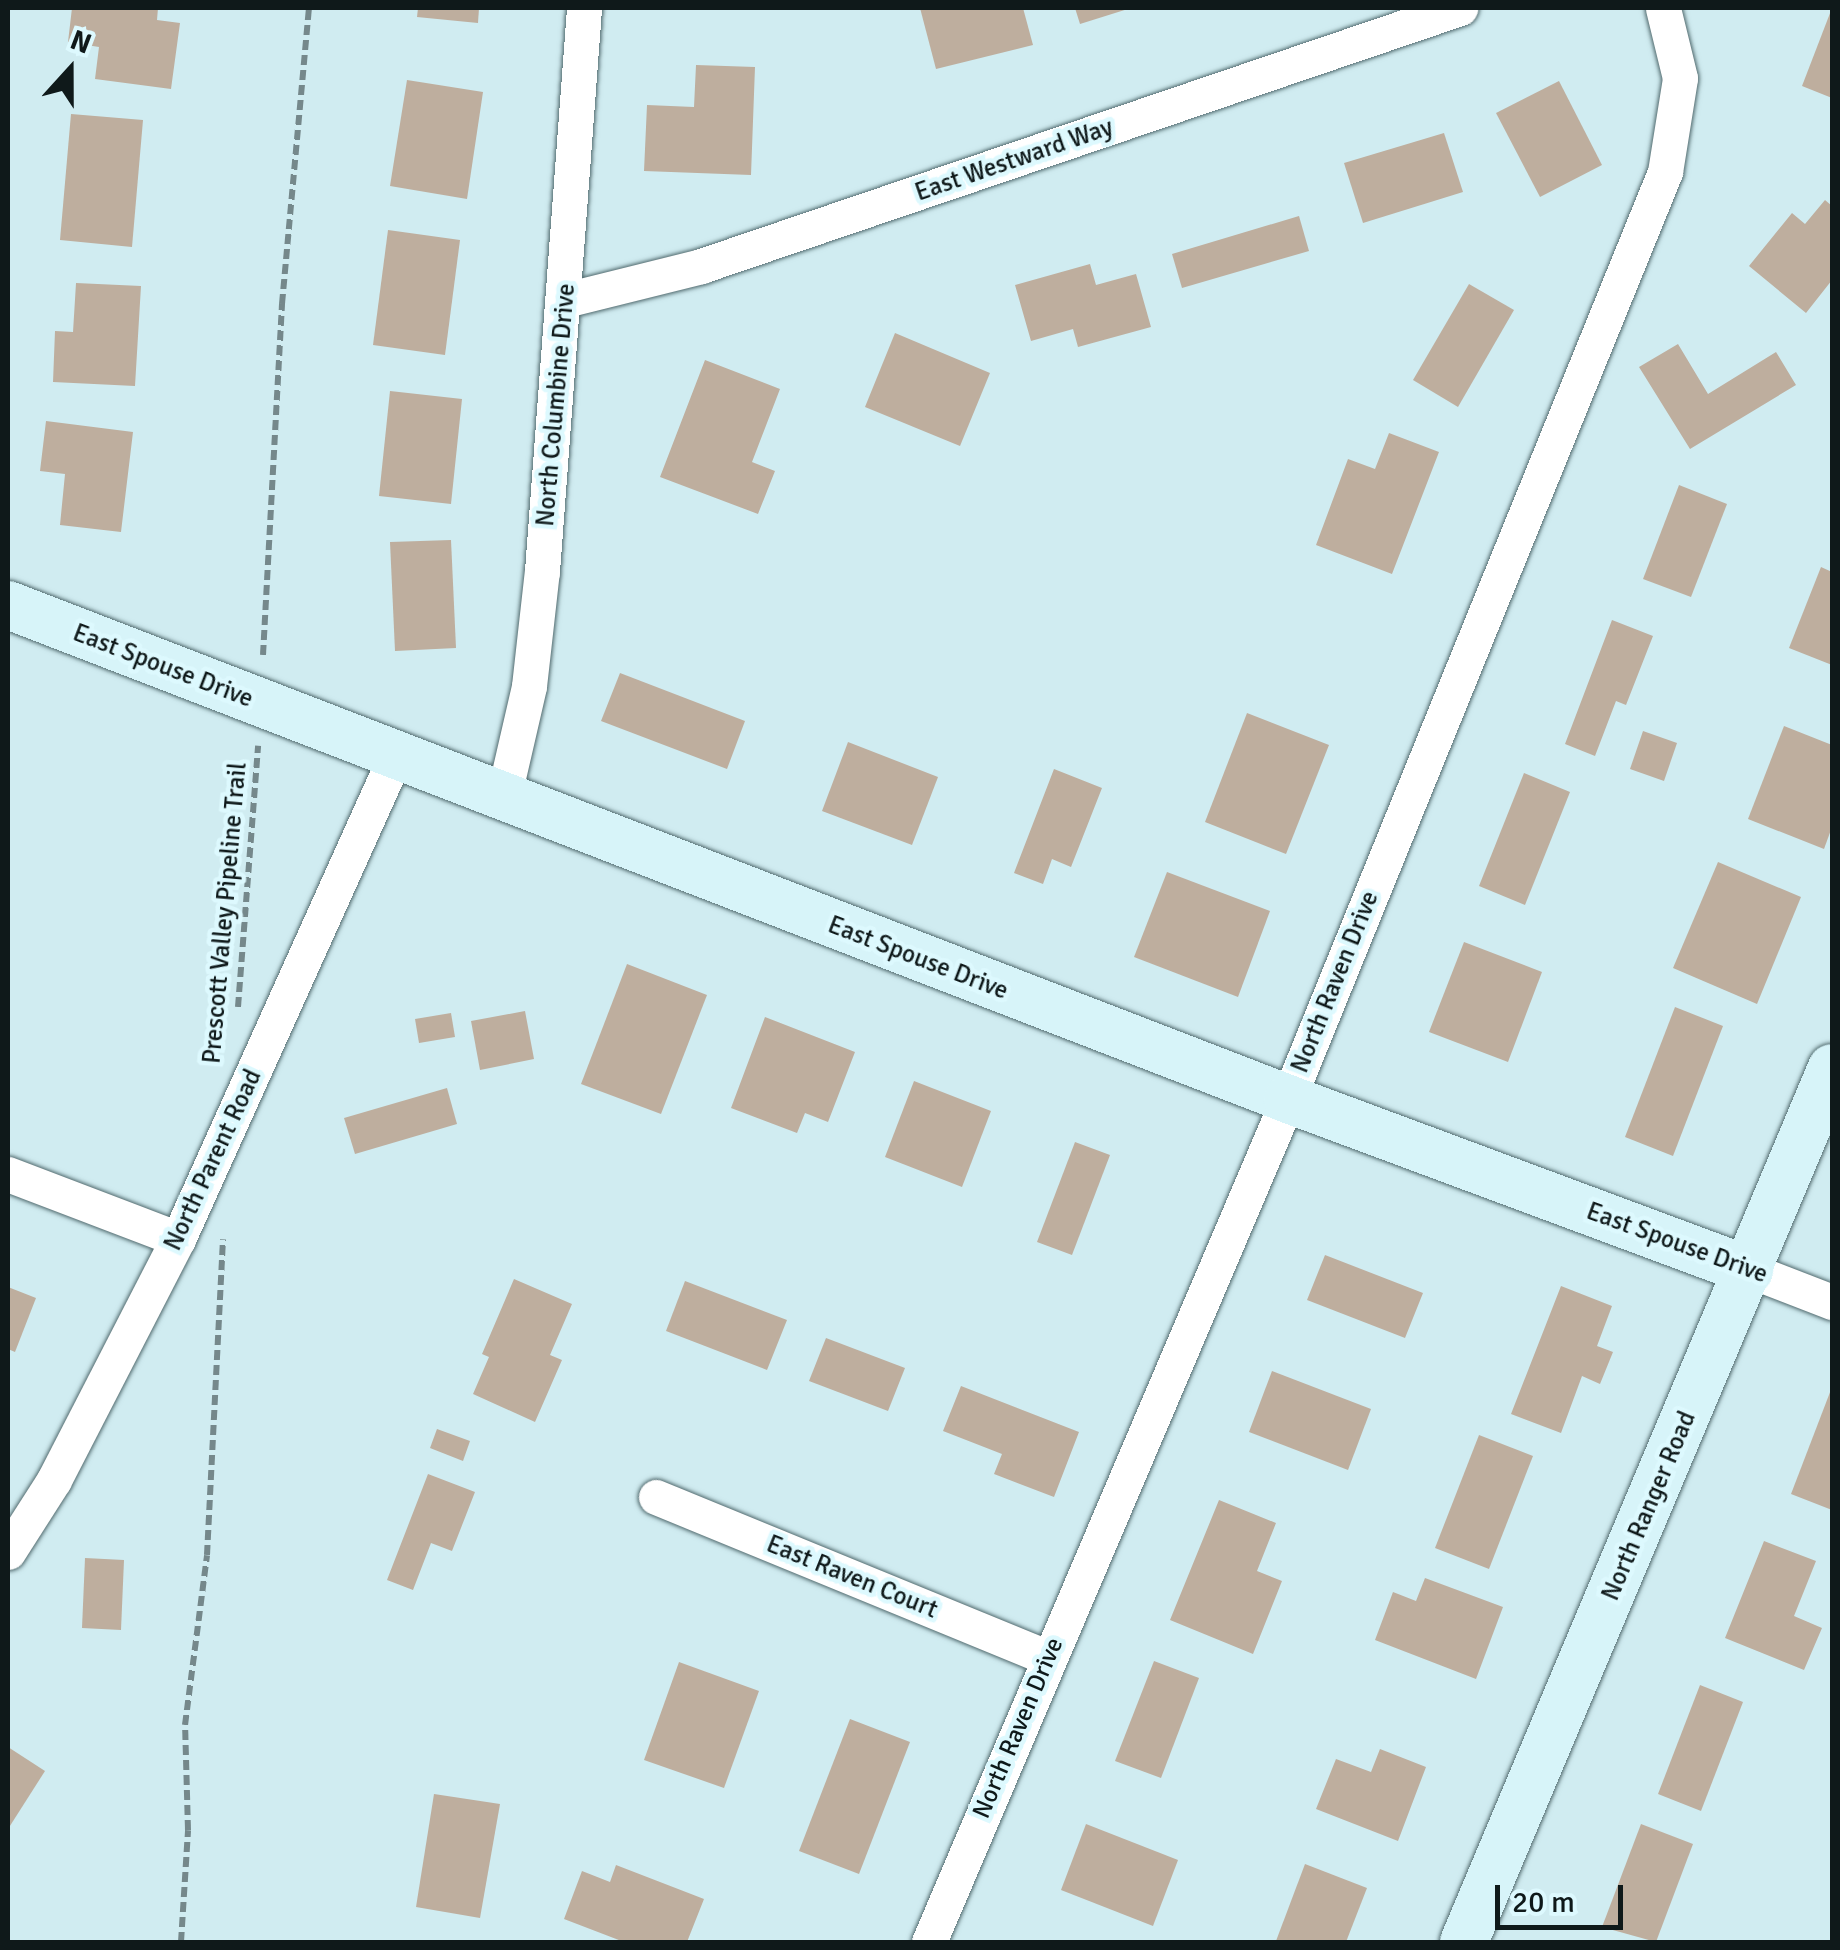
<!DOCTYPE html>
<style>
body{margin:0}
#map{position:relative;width:1840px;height:1950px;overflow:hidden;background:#d0ecf1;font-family:Signika,sans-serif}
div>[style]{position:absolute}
.building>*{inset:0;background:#beae9e}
.path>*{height:6px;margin-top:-3px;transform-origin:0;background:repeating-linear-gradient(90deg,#75888b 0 10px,transparent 0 15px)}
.roads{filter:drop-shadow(0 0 2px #516a6e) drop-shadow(0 0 2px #516a6e)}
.street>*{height:35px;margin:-17.5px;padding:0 17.5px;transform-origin:17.5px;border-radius:17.5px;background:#fff}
.secondary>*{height:48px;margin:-24px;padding:0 24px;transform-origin:24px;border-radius:24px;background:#d7f4f9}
span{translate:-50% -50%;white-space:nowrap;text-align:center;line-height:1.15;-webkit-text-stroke:9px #ddf9fe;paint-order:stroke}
.street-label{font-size:25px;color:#0f191a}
.frame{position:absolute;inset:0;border:10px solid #0f191a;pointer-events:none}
.north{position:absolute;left:20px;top:20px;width:100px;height:100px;-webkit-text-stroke:8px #ddf9fe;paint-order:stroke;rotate:21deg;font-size:28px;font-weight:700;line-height:40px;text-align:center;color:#0f191a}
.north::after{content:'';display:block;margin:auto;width:35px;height:45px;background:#0f191a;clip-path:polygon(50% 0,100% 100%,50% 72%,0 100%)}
.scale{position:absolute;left:1495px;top:1885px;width:128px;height:45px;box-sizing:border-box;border:5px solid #0f191a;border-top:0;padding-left:12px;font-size:30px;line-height:35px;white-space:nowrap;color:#0f191a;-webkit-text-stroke:8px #ddf9fe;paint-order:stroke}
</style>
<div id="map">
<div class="building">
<div style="clip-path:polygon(72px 8px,158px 8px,157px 20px,180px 23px,171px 89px,95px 79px,99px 47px,68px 42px)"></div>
<div style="clip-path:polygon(418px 8px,479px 8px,478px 23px,417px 17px)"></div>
<div style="clip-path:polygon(920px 8px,1023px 8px,1033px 45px,936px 69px)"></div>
<div style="clip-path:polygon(1075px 8px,1131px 8px,1080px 24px)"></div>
<div style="clip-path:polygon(1832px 8px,1832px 98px,1802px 86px)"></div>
<div style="clip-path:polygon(696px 65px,755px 67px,751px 175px,644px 171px,647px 105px,694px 107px)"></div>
<div style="clip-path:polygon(407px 80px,483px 92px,467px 199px,390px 186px)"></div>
<div style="clip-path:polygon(1559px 81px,1602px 165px,1540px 197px,1496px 113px)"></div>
<div style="clip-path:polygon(71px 114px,143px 120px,132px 247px,60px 240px)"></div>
<div style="clip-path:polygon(1444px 133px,1463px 192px,1363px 223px,1344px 163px)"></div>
<div style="clip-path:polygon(1825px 200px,1832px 206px,1832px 280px,1806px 313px,1749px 266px,1792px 213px,1805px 224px)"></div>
<div style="clip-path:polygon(1299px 216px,1309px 251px,1182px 288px,1172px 254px)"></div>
<div style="clip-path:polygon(388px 230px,460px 240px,445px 355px,373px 345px)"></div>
<div style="clip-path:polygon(1090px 264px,1096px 285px,1136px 274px,1151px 327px,1078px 347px,1073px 329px,1031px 341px,1015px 285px)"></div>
<div style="clip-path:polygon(76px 283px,141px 286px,135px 386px,53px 382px,55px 331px,73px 332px)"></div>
<div style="clip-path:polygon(1469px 284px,1514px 310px,1458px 407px,1413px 380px)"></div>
<div style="clip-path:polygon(895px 333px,990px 373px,960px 446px,865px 407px)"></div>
<div style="clip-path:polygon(1678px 344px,1708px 394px,1776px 352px,1796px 385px,1690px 449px,1639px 367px)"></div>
<div style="clip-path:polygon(705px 360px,780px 389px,752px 462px,775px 471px,758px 514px,660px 477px)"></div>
<div style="clip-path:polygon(390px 391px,462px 399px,451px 504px,379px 496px)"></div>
<div style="clip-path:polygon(46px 421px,133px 432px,121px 532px,60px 525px,65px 474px,40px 471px)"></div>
<div style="clip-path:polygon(1389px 433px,1439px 452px,1392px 574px,1316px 545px,1348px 459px,1375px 469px)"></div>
<div style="clip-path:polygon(1679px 485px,1727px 504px,1691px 597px,1643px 579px)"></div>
<div style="clip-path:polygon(451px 540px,456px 648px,395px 651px,390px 542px)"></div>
<div style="clip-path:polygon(1821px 567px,1832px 572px,1832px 665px,1789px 648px)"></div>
<div style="clip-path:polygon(1612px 620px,1653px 636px,1626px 705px,1616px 701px,1595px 756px,1565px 744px)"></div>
<div style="clip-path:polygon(620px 673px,745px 721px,727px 769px,601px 721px)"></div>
<div style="clip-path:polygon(1247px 713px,1329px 745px,1286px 854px,1205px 822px)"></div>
<div style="clip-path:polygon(1784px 726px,1832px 745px,1832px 827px,1824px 849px,1748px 819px)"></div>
<div style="clip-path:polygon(1643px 731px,1677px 743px,1664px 781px,1630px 769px)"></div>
<div style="clip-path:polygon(848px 742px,938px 777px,912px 845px,822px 811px)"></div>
<div style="clip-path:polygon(1054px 769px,1102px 788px,1071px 867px,1052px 859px,1043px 884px,1014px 873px)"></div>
<div style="clip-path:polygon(1524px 773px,1570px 792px,1525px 905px,1479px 886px)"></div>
<div style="clip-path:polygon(1718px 862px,1801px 897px,1757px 1004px,1673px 968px)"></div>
<div style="clip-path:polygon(1167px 872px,1270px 911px,1238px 997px,1134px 957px)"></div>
<div style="clip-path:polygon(1464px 942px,1542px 972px,1508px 1062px,1429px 1032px)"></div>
<div style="clip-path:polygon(627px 964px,707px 995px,661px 1114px,581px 1084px)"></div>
<div style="clip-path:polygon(1675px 1007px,1723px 1026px,1673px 1156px,1625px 1137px)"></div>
<div style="clip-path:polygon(525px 1011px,534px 1059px,480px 1070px,471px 1021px)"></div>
<div style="clip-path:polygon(451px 1013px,455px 1037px,419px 1043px,415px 1019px)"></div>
<div style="clip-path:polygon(765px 1017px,855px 1052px,828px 1122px,805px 1113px,797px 1133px,731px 1108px)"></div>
<div style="clip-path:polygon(914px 1081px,991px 1111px,962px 1187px,885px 1157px)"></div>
<div style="clip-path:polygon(447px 1088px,457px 1124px,355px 1154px,344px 1118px)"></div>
<div style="clip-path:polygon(1075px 1142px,1110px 1155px,1072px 1255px,1037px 1242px)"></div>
<div style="clip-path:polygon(1325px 1255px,1423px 1293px,1405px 1338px,1307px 1300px)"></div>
<div style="clip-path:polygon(514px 1279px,572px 1304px,550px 1355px,562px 1360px,535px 1422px,473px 1394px,489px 1357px,482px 1354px)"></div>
<div style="clip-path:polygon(685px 1281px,787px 1320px,767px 1370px,666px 1331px)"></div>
<div style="clip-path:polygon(1561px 1286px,1612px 1306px,1597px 1346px,1613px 1352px,1600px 1384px,1582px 1376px,1561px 1433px,1511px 1414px)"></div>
<div style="clip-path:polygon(8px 1287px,36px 1298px,15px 1352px,8px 1349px)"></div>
<div style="clip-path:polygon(826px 1338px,905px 1368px,888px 1411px,809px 1381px)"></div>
<div style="clip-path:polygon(1272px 1371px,1371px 1409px,1348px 1470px,1249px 1432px)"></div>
<div style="clip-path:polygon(961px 1386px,1079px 1432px,1054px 1497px,994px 1474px,1002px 1454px,943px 1431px)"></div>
<div style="clip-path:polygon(1832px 1387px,1832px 1510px,1791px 1494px)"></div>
<div style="clip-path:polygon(437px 1429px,470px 1441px,463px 1461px,430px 1448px)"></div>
<div style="clip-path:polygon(1479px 1435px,1533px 1456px,1489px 1569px,1435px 1548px)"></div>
<div style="clip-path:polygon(428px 1474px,475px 1492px,452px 1551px,431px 1543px,413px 1590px,387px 1580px)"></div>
<div style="clip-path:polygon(1219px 1500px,1276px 1523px,1257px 1571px,1282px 1581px,1253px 1654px,1170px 1620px)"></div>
<div style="clip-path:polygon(1764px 1541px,1816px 1561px,1794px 1616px,1822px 1628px,1804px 1670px,1725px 1638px)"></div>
<div style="clip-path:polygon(85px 1558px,124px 1560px,121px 1630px,82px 1628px)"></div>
<div style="clip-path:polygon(1425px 1578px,1503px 1607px,1476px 1679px,1375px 1640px,1393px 1592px,1416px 1601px)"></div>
<div style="clip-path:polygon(1154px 1661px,1199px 1678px,1161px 1778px,1115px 1761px)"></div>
<div style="clip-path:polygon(679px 1662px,759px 1691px,724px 1788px,644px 1760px)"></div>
<div style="clip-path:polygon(1700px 1685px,1743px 1702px,1701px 1811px,1658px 1794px)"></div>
<div style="clip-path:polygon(850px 1719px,910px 1742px,859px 1874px,799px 1851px)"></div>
<div style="clip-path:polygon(8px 1747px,45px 1771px,8px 1829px)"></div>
<div style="clip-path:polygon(1380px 1749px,1426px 1767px,1398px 1841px,1316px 1809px,1336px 1759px,1371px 1772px)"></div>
<div style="clip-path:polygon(434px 1794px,500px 1804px,480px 1918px,416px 1907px)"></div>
<div style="clip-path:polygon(1086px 1824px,1178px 1860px,1153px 1926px,1061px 1890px)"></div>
<div style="clip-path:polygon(1641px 1824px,1693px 1844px,1656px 1942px,1602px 1927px)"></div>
<div style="clip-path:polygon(1305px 1864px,1367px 1888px,1346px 1942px,1276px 1941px)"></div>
<div style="clip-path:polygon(616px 1865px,704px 1899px,687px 1942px,624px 1942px,564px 1919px,582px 1871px,610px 1882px)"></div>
</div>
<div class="path">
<div style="left:263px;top:655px;width:352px;rotate:-86.9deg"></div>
<div style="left:282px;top:304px;width:297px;rotate:-84.8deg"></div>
<div style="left:238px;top:1007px;width:262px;rotate:-85.6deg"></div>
<div style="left:181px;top:1942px;width:112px;rotate:-86.4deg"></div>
<div style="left:188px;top:1830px;width:105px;rotate:-91.6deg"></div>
<div style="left:185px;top:1725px;width:171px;rotate:-82.6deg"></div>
<div style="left:207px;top:1555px;width:316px;rotate:-87.1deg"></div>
</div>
<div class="roads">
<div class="street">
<div style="left:565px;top:300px;width:140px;rotate:-14deg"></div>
<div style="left:701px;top:266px;width:802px;rotate:-18.77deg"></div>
<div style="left:503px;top:799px;width:116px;rotate:-77deg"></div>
<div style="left:529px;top:686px;width:116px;rotate:-83.6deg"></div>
<div style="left:542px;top:571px;width:565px;rotate:-85.73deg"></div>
<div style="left:8px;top:1174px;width:182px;rotate:20.9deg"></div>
<div style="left:1749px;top:1270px;width:89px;rotate:21.1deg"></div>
<div style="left:656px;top:1497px;width:422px;rotate:22.3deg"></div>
<div style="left:8px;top:1552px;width:85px;rotate:-57.4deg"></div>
<div style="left:54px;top:1480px;width:271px;rotate:-62.8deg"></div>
<div style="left:178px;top:1239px;width:529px;rotate:-65.76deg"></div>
<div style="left:929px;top:1942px;width:916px;rotate:-66.93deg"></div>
<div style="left:1288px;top:1099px;width:1001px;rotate:-67.87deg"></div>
<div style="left:1665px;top:172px;width:95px;rotate:-80.9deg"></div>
<div style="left:1680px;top:78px;width:72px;rotate:-103.7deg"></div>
</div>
<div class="secondary">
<div style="left:8px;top:605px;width:1372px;rotate:21.1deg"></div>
<div style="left:1288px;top:1099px;width:492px;rotate:20.4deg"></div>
<div style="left:1464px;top:1942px;width:948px;rotate:-67.17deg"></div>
</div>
</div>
<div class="street-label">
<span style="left:1014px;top:160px;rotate:-19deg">East Westward Way</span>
<span style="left:556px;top:405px;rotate:-85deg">North Columbine Drive</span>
<span style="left:163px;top:666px;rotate:21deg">East Spouse Drive</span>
<span style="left:225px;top:913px;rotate:-85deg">Prescott Valley Pipeline Trail</span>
<span style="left:918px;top:958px;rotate:21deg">East Spouse Drive</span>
<span style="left:1335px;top:982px;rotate:-68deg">North Raven Drive</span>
<span style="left:213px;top:1160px;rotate:-65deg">North Parent Road</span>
<span style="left:1677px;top:1243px;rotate:20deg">East Spouse Drive</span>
<span style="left:1649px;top:1506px;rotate:-67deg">North Ranger Road</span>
<span style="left:852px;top:1577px;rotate:22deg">East Raven Court</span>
<span style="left:1018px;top:1728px;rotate:-67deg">North Raven Drive</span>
</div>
<div class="frame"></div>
<div class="north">N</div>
<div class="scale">20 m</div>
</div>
